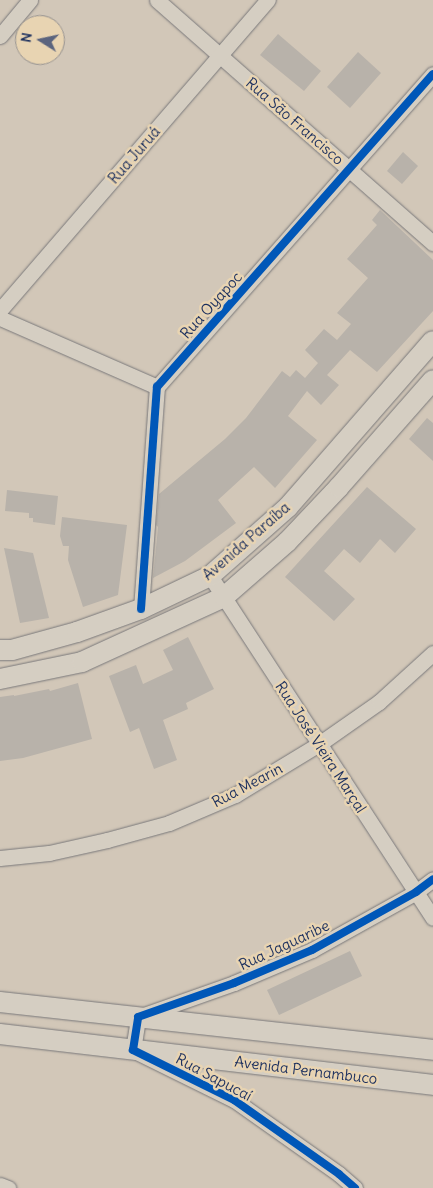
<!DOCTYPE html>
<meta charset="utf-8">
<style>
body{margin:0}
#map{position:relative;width:433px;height:1188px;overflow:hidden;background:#d2c7b8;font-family:Delius,sans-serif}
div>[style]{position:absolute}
.building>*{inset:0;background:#b8b2aa}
.roads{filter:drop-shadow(0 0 1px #79787a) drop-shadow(0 0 1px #79787a)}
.street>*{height:15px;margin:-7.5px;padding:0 7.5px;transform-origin:7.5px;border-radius:7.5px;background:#d5cec2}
.secondary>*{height:20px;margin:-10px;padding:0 10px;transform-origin:10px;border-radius:10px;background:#d5cec2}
.cycleway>*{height:8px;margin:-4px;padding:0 4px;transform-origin:4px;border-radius:4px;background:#0057b8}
span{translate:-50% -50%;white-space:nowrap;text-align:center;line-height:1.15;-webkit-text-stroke:5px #e8d4b2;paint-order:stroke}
.street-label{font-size:15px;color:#1b2f5e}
.north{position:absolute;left:15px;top:15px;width:50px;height:50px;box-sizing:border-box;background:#e8d4b2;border:1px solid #969290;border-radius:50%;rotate:280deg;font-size:14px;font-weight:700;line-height:20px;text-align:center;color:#1b2f5e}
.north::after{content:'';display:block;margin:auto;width:18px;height:22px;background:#5b647e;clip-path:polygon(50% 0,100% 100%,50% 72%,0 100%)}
</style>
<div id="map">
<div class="building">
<div style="clip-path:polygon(278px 34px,321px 71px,304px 91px,260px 55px)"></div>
<div style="clip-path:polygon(358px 52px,381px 73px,350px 108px,327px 87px)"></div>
<div style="clip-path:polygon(403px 152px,418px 166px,402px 184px,387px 171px)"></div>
<div style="clip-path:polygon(380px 210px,433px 260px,433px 311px,377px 372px,350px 350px,327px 375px,339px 385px,321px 405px,307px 391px,288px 416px,317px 440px,275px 488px,254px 467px,218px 500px,236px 523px,185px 561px,153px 578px,158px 527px,156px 525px,159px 494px,225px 439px,246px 418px,282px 371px,290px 377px,296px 370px,305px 378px,318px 363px,305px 350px,324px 329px,337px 340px,351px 324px,337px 313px,368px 278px,347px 259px,377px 225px,372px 220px)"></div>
<div style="clip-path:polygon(427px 418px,433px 423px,433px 461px,409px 439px)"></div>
<div style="clip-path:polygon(367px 487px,416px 529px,395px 553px,380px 539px,360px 563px,344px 549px,324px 571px,355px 599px,334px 621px,285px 577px)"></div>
<div style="clip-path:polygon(7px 490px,58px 496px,55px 525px,33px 522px,33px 518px,29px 518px,29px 513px,5px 511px)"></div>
<div style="clip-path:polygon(62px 517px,127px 525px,118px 595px,83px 607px,68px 560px,69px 546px,63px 546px,60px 536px)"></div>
<div style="clip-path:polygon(4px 548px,33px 553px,49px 618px,20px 623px)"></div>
<div style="clip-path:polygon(188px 637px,214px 689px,186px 703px,188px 709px,163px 720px,177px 760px,154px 769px,139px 728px,130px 732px,109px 676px,136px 665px,143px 684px,173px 670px,163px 650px)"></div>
<div style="clip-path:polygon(78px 683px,92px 739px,23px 758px,0 761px,0 697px,14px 695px,14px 696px,49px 689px,50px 691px)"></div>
<div style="clip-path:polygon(350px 951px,362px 976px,279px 1015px,267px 990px)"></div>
</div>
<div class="roads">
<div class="street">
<div style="left:157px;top:0;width:368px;rotate:41.4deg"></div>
<div style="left:0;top:36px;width:47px;rotate:-50.2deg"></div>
<div style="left:0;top:310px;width:410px;rotate:-49.2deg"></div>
<div style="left:0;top:318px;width:171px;rotate:23.7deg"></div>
<div style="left:210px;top:576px;width:408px;rotate:56.9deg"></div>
<div style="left:141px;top:609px;width:223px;rotate:-85.9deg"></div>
<div style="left:157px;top:387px;width:417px;rotate:-48.6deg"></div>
<div style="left:0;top:858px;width:49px;rotate:-5.8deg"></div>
<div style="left:49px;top:853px;width:59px;rotate:-12.6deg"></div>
<div style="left:107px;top:840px;width:64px;rotate:-15.3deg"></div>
<div style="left:169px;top:823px;width:72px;rotate:-23deg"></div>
<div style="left:235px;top:795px;width:98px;rotate:-31.3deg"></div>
<div style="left:319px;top:744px;width:73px;rotate:-35deg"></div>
<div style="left:379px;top:702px;width:73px;rotate:-42.2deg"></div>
<div style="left:0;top:1185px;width:9px;rotate:21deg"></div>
<div style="left:355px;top:1188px;width:21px;rotate:-139deg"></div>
<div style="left:339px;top:1174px;width:128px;rotate:-144.8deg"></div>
<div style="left:234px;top:1100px;width:113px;rotate:-153.7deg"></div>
<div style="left:133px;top:1050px;width:33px;rotate:-81deg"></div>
<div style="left:138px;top:1017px;width:102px;rotate:-19.5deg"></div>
<div style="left:234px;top:983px;width:85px;rotate:-22.9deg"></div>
<div style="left:312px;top:950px;width:119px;rotate:-29.1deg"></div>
<div style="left:416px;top:892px;width:21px;rotate:-37deg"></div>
</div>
<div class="secondary">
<div style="left:0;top:650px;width:12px"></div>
<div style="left:12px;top:650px;width:67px;rotate:-15.5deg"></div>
<div style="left:77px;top:632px;width:68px;rotate:-19.8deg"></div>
<div style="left:141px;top:609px;width:76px;rotate:-25.6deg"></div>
<div style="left:210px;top:576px;width:104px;rotate:-41.5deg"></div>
<div style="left:288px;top:507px;width:220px;rotate:-48.9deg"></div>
<div style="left:0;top:679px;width:84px;rotate:-11.7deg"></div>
<div style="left:82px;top:662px;width:156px;rotate:-24.6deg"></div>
<div style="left:224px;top:597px;width:84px;rotate:-41.1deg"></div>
<div style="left:287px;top:542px;width:76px;rotate:-46.6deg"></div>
<div style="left:339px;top:487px;width:142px;rotate:-48.7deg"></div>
<div style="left:0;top:1002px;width:436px;rotate:6.3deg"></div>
<div style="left:0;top:1034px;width:436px;rotate:6.7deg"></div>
</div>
</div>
<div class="cycleway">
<div style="left:141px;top:609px;width:223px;rotate:-85.9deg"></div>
<div style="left:157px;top:387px;width:417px;rotate:-48.6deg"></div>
<div style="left:355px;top:1188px;width:21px;rotate:-139deg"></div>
<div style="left:339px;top:1174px;width:128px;rotate:-144.8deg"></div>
<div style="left:234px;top:1100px;width:113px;rotate:-153.7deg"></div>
<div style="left:133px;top:1050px;width:33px;rotate:-81deg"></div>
<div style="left:138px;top:1017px;width:102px;rotate:-19.5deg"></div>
<div style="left:234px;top:983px;width:85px;rotate:-22.9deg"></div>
<div style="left:312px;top:950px;width:119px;rotate:-29.1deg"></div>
<div style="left:416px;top:892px;width:21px;rotate:-37deg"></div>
</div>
<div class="street-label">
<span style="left:295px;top:121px;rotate:41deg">Rua São Francisco</span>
<span style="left:134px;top:155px;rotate:-49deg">Rua Juruá</span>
<span style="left:211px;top:305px;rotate:-48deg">Rua Oyapoc</span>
<span style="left:246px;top:541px;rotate:-41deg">Avenida Paraíba</span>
<span style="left:321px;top:747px;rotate:57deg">Rua José Vieira Marçal</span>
<span style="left:247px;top:785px;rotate:-28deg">Rua Mearin</span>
<span style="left:284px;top:945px;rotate:-25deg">Rua Jaguaribe</span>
<span style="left:306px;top:1070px;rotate:7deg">Avenida Pernambuco</span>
<span style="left:214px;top:1077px;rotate:28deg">Rua Sapucaí</span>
</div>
<div class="north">N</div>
</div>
